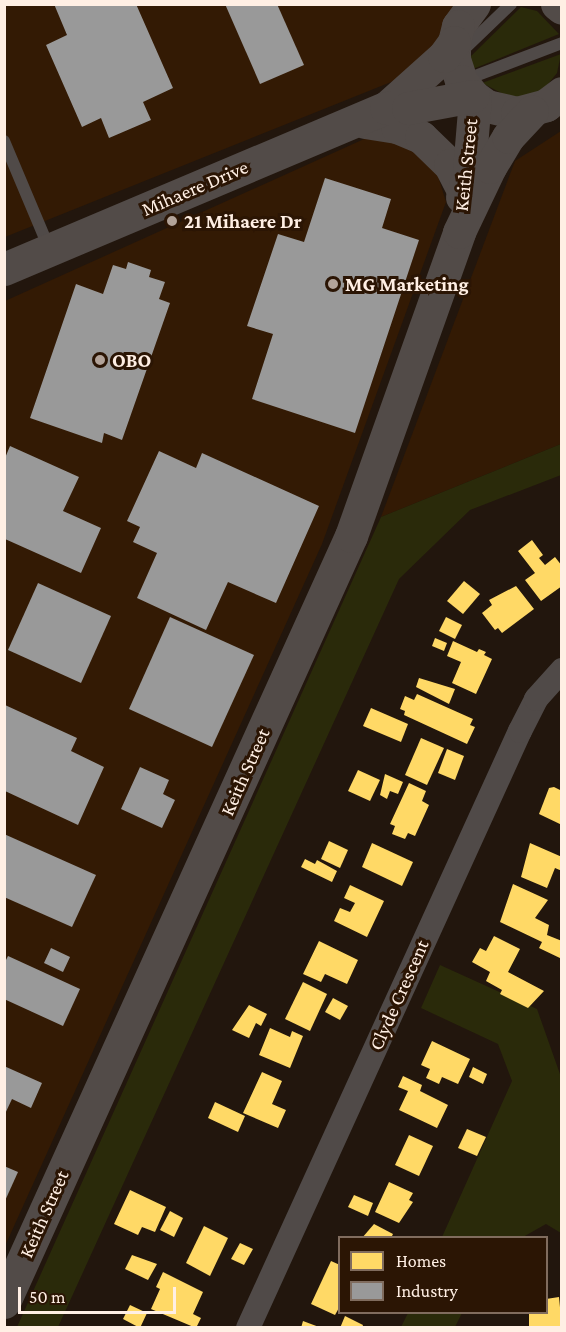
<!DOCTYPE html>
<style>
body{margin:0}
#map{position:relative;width:566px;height:1332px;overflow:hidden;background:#22160d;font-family:"Crimson Pro",serif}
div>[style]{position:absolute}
.built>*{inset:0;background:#331a04}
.green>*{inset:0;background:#2a2a0a}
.homes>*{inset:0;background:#ffd966}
.industry>*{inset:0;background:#999}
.lane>*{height:12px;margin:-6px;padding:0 6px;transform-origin:6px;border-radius:6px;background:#504a48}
.street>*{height:24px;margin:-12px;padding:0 12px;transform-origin:12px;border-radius:12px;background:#504a48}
.secondary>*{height:33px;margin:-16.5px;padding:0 16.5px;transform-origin:16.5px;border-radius:16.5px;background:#524b48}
.dots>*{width:16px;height:16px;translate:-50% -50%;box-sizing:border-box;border:3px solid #2b1504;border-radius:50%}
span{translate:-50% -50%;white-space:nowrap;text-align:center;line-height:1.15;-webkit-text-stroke:6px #2b1504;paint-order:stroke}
.street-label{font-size:20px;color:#ffefe4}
.poi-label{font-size:20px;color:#ffefe4;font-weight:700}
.left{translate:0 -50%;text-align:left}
.frame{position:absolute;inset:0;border:6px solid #ffefe4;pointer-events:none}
.legend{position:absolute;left:338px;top:1236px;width:210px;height:78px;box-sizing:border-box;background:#2b1504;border:2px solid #806c5e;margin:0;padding:8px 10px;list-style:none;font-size:18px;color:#ffefe4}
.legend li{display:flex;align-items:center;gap:12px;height:30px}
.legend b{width:30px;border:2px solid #806c5e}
.scale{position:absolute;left:18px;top:1287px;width:158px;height:27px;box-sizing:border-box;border:3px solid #ffefe4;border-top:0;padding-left:8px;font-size:18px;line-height:21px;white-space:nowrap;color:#ffefe4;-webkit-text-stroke:4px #2b1504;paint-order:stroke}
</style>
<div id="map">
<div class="built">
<div style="clip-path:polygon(5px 5px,493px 5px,421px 70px,5px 237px)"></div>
<div style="clip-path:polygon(561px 131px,561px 444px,381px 517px,515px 161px)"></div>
<div style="clip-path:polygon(373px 135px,415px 144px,435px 166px,446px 202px,322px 544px,5px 1246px,5px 301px)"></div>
</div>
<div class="green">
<div style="clip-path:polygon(521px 7px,537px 11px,559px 34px,473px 69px,470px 57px)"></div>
<div style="clip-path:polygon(561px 54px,557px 73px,544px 89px,527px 97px,509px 97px,482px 83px)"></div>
<div style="clip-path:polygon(561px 444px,561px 475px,470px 510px,399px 579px,58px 1327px,17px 1327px,381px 517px)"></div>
<div style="clip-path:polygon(440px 965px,537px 1009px,561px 1077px,561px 1233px,546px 1224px,523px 1237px,442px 1237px,512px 1081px,498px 1044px,421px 1008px)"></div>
<div style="clip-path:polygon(408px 1313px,408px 1312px,462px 1313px,455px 1327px,401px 1327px)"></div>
</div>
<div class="homes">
<div style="clip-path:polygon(532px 540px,543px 555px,539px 558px,545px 565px,555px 557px,562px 566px,562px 586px,541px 601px,525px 580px,535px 573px,518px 551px)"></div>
<div style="clip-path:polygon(464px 581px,480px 594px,463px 614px,447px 601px)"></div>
<div style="clip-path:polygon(516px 586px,534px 609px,502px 633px,498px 628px,495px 630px,482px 613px,492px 605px,489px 600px)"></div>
<div style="clip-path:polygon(446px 617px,462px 625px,455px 639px,439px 631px)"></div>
<div style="clip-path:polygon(435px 638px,447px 643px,444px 651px,432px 646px)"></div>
<div style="clip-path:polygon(453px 641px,477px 652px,479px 649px,486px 652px,484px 655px,492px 659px,476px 694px,452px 683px,461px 662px,447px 656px)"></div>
<div style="clip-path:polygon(419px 678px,455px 689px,449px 704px,416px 687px)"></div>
<div style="clip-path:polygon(417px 694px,473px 719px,470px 725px,475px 727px,467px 744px,404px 715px,405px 711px,400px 709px,405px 696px,414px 700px)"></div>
<div style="clip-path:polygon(371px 708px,408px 724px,401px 742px,363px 726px)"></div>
<div style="clip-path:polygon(421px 738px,444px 748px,427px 785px,405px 775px)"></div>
<div style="clip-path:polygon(447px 749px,464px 756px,455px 780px,438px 773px)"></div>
<div style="clip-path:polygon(358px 770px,380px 780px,370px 801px,348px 791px)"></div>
<div style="clip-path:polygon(385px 774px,403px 782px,398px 794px,390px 791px,387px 799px,380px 795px)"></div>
<div style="clip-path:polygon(409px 783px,426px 791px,422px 801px,429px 805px,415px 836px,408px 833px,405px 839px,392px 834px,395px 826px,390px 824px)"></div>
<div style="clip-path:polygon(554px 787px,562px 791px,562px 825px,539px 814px,549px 788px)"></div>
<div style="clip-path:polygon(329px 841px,348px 850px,340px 868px,321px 859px)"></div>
<div style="clip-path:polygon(372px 843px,413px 862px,402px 886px,362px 867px)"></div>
<div style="clip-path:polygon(530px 843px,562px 857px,562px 871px,555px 868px,547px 888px,521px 877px)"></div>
<div style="clip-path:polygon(305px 859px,315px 864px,317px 860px,337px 871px,332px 882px,301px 867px)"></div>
<div style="clip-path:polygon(513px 884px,548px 900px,535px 918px,549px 925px,547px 935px,562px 941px,562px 959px,539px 948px,542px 942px,500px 922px)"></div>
<div style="clip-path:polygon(350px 885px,384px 901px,367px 937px,334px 921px,340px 908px,350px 912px,355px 903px,344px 898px)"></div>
<div style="clip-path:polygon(494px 936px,520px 949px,508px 972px,544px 991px,528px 1008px,500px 994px,502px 990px,486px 981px,490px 972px,472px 962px,480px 948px,486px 951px)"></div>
<div style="clip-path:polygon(319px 941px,358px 960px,347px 984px,325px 974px,321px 982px,303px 974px)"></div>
<div style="clip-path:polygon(303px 982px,327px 994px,310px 1031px,285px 1019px)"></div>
<div style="clip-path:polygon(333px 998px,348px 1006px,340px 1020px,325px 1012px)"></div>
<div style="clip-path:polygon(249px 1005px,267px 1014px,261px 1026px,256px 1023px,249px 1038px,232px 1030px)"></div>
<div style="clip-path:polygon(270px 1028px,290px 1037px,292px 1031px,303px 1036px,290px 1068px,259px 1055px)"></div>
<div style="clip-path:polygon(432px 1041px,470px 1059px,458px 1084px,442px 1077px,439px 1084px,426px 1078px,430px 1069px,421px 1065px)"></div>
<div style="clip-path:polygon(473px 1067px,487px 1074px,483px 1084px,469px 1077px)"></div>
<div style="clip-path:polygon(262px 1072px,282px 1081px,272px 1104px,286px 1110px,278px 1128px,243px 1113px)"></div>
<div style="clip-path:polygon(403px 1076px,422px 1085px,420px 1091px,448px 1105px,437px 1128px,399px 1110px,408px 1091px,398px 1087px)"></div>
<div style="clip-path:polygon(215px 1102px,245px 1116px,238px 1132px,208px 1118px)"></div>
<div style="clip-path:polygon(467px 1129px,486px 1137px,477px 1156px,458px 1148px)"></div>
<div style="clip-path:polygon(409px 1135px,433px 1146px,419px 1176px,395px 1165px)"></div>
<div style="clip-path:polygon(389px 1182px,413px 1193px,409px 1200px,413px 1202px,399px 1223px,375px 1212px)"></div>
<div style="clip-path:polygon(130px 1190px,166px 1207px,155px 1232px,142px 1227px,138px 1235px,114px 1224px)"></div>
<div style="clip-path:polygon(354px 1195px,373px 1203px,368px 1216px,348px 1207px)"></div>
<div style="clip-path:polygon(170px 1211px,183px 1218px,174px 1237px,160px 1230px)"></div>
<div style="clip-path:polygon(374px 1224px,393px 1234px,391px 1238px,362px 1238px)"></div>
<div style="clip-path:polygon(204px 1226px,228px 1238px,210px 1276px,186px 1263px)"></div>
<div style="clip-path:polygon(240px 1243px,253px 1249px,244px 1265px,231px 1259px)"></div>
<div style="clip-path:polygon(132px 1255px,157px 1264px,148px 1280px,125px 1269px)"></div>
<div style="clip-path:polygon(331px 1261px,340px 1265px,340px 1306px,335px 1315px,311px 1304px)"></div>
<div style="clip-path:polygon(163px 1272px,203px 1292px,193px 1314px,201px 1318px,196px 1328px,151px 1309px,160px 1289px,156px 1287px)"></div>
<div style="clip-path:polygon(559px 1297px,562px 1328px,529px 1328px,529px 1312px,546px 1312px,546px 1299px)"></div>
<div style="clip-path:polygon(130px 1305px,147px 1313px,140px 1328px,123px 1319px)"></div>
<div style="clip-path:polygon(345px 1316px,363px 1325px,362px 1328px,340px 1328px)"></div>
<div style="clip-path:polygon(303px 1321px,319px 1327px,318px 1328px,301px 1328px)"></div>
</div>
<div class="industry">
<div style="clip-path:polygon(54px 4px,136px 4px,173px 88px,143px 102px,151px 120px,109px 138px,101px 118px,82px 127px,46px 45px,67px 35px)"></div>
<div style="clip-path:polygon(225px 4px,277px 4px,304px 65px,260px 84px)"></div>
<div style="clip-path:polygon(325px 178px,391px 199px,382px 228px,419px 240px,355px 433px,252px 399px,273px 334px,247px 326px,278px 234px,304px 242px)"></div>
<div style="clip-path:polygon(128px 262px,151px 270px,149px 277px,165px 282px,159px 299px,170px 303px,122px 440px,104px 433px,102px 443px,30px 418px,76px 284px,103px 294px,113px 265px,126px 269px)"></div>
<div style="clip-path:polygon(10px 446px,79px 477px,63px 511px,101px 528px,81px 573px,5px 539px,5px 458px)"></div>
<div style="clip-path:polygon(159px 451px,196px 468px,202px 453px,319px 506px,276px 603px,228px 582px,206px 630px,137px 598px,157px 553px,133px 542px,140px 527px,127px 521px)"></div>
<div style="clip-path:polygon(38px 583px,111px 616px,81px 683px,8px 650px)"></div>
<div style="clip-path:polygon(170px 617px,254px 655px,212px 747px,129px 709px)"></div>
<div style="clip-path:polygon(5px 705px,77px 738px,71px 751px,104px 767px,78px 825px,5px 791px)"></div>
<div style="clip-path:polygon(140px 767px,169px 780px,163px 794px,175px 800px,162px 828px,121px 809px)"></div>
<div style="clip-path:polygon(4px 834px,96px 875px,72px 927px,4px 897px)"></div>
<div style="clip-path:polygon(51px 948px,70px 957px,63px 972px,44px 963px)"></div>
<div style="clip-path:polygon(8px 956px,80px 989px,63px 1026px,4px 999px,4px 964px)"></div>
<div style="clip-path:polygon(4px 1066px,42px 1083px,31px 1108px,12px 1099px,4px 1116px)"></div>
<div style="clip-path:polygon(4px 1166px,18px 1172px,4px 1203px)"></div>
</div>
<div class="lane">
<div style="left:459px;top:54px;width:72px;rotate:-43.9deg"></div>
<div style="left:462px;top:81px;width:107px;rotate:-20.8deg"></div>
<div style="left:4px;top:141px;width:116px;rotate:67.2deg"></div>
</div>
<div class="street">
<div style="left:248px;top:1328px;width:656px;rotate:-65.51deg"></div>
<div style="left:520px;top:731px;width:36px;rotate:-63deg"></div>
<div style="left:536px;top:699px;width:39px;rotate:-48deg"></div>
</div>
<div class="secondary">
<div style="left:474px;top:4px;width:27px;rotate:126deg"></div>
<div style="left:458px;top:26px;width:16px;rotate:104deg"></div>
<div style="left:454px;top:42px;width:17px;rotate:90deg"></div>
<div style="left:454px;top:59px;width:23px;rotate:72deg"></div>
<div style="left:461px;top:81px;width:19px;rotate:51deg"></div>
<div style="left:473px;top:96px;width:17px;rotate:36deg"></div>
<div style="left:487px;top:106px;width:31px;rotate:13deg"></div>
<div style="left:517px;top:113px;width:30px;rotate:-15deg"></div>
<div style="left:546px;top:105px;width:20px;rotate:-37deg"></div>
<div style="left:557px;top:4px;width:6px;rotate:39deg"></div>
<div style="left:386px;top:108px;width:78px;rotate:-41.9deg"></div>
<div style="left:444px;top:56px;width:17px;rotate:-54deg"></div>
<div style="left:365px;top:122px;width:32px;rotate:9deg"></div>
<div style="left:397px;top:127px;width:26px;rotate:23deg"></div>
<div style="left:421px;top:137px;width:40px;rotate:44deg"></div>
<div style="left:450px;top:165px;width:29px;rotate:63deg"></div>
<div style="left:462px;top:197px;width:28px;rotate:-75deg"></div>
<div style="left:469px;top:170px;width:72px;rotate:-85.2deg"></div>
<div style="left:4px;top:269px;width:415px;rotate:-22.9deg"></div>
<div style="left:386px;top:108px;width:22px"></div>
<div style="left:408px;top:108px;width:66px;rotate:-10.5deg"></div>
<div style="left:4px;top:1302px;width:841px;rotate:-65.63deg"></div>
<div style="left:351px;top:536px;width:323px;rotate:-70.4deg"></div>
<div style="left:459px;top:232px;width:72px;rotate:-64.5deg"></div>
<div style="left:490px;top:167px;width:35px;rotate:-59deg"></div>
<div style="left:508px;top:137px;width:35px;rotate:-47deg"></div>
</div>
<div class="dots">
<div style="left:172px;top:221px;background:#b2a399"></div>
<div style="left:333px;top:284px;background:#b2a399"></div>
<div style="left:100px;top:360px;background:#b2a399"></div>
</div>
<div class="street-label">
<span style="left:466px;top:165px;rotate:-84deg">Keith Street</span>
<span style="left:195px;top:188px;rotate:-23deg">Mihaere Drive</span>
<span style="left:245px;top:772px;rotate:-66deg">Keith Street</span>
<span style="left:399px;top:995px;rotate:-66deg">Clyde Crescent</span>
<span style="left:44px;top:1214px;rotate:-66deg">Keith Street</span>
</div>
<div class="poi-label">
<span class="left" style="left:184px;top:221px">21 Mihaere Dr</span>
<span class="left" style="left:345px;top:284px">MG Marketing</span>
<span class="left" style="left:112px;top:360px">OBO</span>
</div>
<div class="frame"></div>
<ul class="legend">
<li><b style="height:16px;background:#ffd966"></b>Homes</li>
<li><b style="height:16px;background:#999"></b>Industry</li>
</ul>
<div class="scale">50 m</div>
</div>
